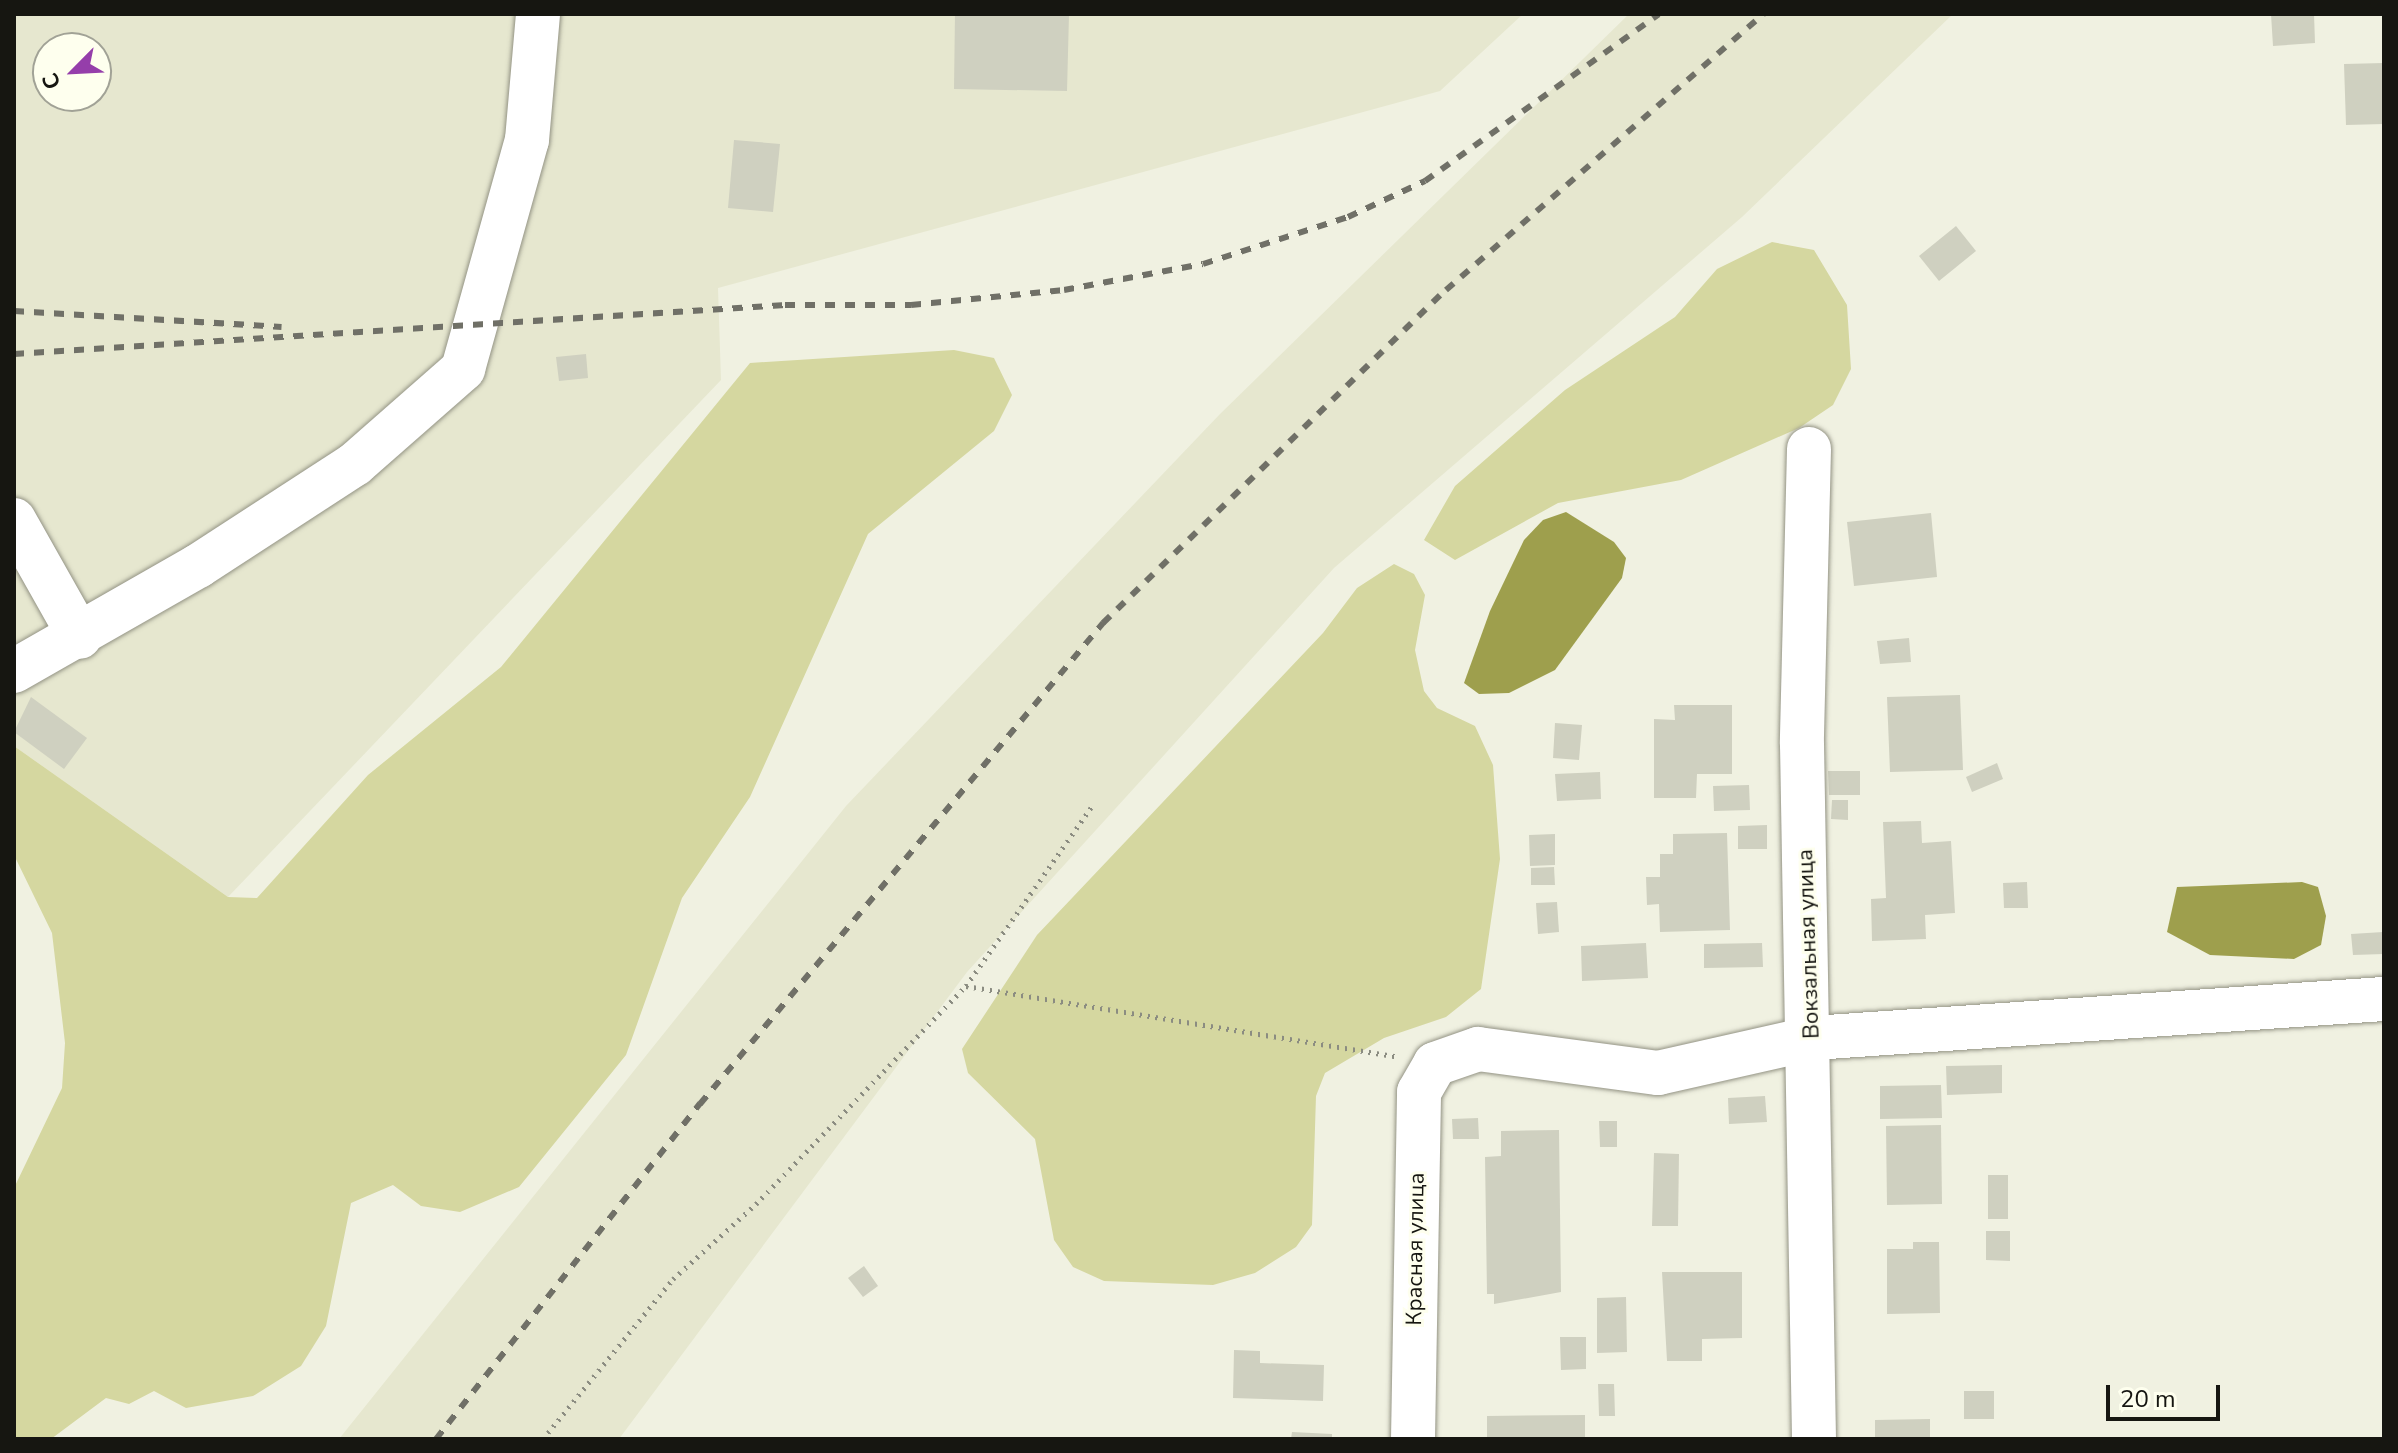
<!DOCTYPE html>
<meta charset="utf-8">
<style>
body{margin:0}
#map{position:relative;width:2398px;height:1453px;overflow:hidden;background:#f0f1e1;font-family:"Nunito Sans",sans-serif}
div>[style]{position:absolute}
.built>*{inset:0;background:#e6e7cf}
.green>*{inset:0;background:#d5d7a0}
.water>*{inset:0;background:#9e9f4d}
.building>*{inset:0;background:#cfd0c0}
.path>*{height:5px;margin-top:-2.5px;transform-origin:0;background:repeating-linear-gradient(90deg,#8b8c81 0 2px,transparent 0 8px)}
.roads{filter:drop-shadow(0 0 2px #939384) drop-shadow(0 0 2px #939384)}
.minor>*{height:44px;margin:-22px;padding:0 22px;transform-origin:22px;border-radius:22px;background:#fff}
.rail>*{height:6px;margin-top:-3px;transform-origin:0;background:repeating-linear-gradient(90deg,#707067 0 10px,transparent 0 20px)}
span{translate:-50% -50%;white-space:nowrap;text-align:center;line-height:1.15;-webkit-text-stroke:6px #feffee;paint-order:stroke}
.street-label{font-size:22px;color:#161611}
.frame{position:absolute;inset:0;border:16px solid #161611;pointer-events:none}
.north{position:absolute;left:32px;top:32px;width:80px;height:80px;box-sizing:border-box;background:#feffee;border:2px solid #a1a296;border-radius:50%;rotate:246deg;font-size:22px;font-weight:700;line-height:32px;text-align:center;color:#161611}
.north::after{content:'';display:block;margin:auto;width:28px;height:36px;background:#953eaa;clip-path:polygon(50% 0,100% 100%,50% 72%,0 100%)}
.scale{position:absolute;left:2106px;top:1385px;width:114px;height:36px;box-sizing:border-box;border:4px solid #161611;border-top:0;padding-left:10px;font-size:24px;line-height:28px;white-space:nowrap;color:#161611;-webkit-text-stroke:6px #feffee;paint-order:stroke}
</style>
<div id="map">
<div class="built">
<div style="clip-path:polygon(evenodd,14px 14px,1523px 14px,1440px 91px,718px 288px,721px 380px,228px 897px,14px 746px,14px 14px,48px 48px,96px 48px,96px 96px,48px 96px,48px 48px)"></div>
<div style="clip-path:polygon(1629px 14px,1953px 14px,1742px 217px,1334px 568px,967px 972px,619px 1439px,339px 1439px,846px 806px,1220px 414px)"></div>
</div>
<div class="green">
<div style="clip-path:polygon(1772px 242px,1814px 250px,1847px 305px,1851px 369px,1833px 405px,1799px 428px,1681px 480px,1558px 503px,1455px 560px,1424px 540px,1455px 486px,1565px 390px,1675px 317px,1717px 269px)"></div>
<div style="clip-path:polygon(954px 350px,994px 358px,1012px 395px,994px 431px,868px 534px,750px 797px,682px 898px,626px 1055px,519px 1187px,460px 1212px,421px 1206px,393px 1185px,351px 1203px,326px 1326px,301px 1366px,253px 1396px,186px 1408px,154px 1391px,129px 1404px,106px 1398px,51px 1439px,14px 1439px,14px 1188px,62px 1088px,65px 1043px,52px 933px,14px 855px,14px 746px,228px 897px,257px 898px,368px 775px,501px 667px,750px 363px)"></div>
<div style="clip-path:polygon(1394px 564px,1414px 574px,1425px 595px,1415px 650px,1424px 691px,1437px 708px,1475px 726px,1493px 765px,1500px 859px,1481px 989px,1446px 1017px,1384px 1038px,1325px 1073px,1316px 1096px,1312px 1225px,1296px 1247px,1255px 1273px,1213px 1285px,1104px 1281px,1073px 1267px,1054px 1240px,1035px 1139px,968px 1073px,962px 1049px,1037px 935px,1323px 633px,1357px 588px)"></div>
</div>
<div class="water">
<div style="clip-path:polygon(1566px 512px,1614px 542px,1626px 558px,1622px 578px,1555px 670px,1509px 693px,1479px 694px,1464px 683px,1490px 611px,1524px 540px,1543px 520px)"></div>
<div style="clip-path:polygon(2302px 882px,2318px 887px,2326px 916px,2321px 945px,2294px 959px,2210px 955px,2167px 932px,2177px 887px)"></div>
</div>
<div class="building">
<div style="clip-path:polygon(955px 14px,1069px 14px,1067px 91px,954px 89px)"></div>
<div style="clip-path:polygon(2271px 14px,2314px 14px,2315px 43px,2273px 46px)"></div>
<div style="clip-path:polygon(2384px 63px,2384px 124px,2346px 125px,2344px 64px)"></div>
<div style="clip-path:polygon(734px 140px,780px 144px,773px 212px,728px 208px)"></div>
<div style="clip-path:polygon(1956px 226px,1976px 251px,1939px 281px,1919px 256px)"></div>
<div style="clip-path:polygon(586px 354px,588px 378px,559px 381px,556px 357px)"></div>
<div style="clip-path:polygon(1931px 513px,1937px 577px,1854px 586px,1847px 522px)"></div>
<div style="clip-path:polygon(1909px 638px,1911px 662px,1880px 664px,1877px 641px)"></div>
<div style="clip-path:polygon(1960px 695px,1963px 770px,1890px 772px,1887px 697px)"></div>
<div style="clip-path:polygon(31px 697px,87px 738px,64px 769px,14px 732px)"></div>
<div style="clip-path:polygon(1674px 705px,1732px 705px,1732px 774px,1697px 774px,1696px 798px,1654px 798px,1654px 719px,1675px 720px)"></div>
<div style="clip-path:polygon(1555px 723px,1582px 725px,1579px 760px,1553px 758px)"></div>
<div style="clip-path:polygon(1997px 763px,2003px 779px,1972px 792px,1966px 777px)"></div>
<div style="clip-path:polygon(1828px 771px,1860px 771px,1860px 795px,1829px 795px)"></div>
<div style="clip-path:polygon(1600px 772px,1601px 799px,1557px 801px,1555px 774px)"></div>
<div style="clip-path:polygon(1749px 785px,1750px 810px,1714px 811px,1713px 786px)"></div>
<div style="clip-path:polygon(1832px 800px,1848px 800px,1848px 820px,1831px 819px)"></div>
<div style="clip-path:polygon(1921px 821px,1922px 843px,1951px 841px,1955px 913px,1925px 915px,1926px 939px,1872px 941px,1871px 899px,1886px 898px,1883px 822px)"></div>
<div style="clip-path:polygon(1767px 825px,1767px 849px,1738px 849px,1738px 826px)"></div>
<div style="clip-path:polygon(1727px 833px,1730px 930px,1660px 932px,1659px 904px,1647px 905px,1646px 877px,1660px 877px,1660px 854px,1673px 854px,1673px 834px)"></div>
<div style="clip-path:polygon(1555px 834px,1555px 865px,1530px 866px,1529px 835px)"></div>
<div style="clip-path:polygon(1554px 867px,1555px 885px,1531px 885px,1531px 868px)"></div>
<div style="clip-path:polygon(2027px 882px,2028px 908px,2004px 908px,2003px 883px)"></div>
<div style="clip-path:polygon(1557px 902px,1559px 932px,1538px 934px,1536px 903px)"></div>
<div style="clip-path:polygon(2383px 932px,2384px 954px,2353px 955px,2351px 934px)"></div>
<div style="clip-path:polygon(1646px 943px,1648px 978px,1582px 981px,1581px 946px)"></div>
<div style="clip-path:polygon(1762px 943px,1763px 967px,1704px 968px,1704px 944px)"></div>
<div style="clip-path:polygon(2002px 1065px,2002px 1093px,1947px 1095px,1946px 1066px)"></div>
<div style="clip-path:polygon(1941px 1085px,1942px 1118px,1880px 1119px,1880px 1086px)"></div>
<div style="clip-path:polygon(1765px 1096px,1767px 1122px,1729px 1124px,1728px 1098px)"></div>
<div style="clip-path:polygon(1478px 1118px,1479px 1139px,1453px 1139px,1452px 1119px)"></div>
<div style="clip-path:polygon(1599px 1121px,1617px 1121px,1617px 1147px,1600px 1147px)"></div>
<div style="clip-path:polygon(1941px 1125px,1942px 1204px,1887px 1205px,1886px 1126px)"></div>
<div style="clip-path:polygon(1559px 1130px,1561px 1292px,1494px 1304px,1494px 1294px,1487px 1294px,1485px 1157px,1501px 1156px,1501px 1131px)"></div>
<div style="clip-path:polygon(1654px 1153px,1679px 1154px,1678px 1226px,1652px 1226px)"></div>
<div style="clip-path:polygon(1988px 1175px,2008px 1175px,2008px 1219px,1988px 1219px)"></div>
<div style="clip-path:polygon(1986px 1231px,2010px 1231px,2010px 1261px,1986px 1260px)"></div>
<div style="clip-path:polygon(1913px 1242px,1939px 1242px,1940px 1313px,1887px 1314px,1887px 1249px,1913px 1249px)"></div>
<div style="clip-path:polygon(864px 1266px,878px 1286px,863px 1297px,848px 1278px)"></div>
<div style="clip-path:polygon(1662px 1272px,1742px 1272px,1742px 1338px,1702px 1339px,1702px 1361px,1667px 1361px)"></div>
<div style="clip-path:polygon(1626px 1297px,1627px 1352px,1597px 1353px,1597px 1298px)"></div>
<div style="clip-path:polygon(1560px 1337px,1586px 1337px,1586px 1369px,1561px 1370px)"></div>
<div style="clip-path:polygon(1234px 1350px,1260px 1351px,1260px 1363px,1324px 1365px,1323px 1401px,1233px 1398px)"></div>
<div style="clip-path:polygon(1598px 1384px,1614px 1384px,1615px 1416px,1599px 1416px)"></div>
<div style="clip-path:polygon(1964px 1391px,1994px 1391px,1994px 1419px,1964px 1419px)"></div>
<div style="clip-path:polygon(1585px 1415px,1585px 1439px,1487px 1439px,1487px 1416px)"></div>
<div style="clip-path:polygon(1930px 1419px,1930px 1439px,1875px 1439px,1875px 1420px)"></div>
<div style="clip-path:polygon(1292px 1432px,1332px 1434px,1332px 1439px,1291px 1439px)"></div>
</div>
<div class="path">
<div style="left:966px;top:986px;width:435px;rotate:9.3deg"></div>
<div style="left:543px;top:1439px;width:206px;rotate:-50.9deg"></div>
<div style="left:673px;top:1279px;width:112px;rotate:-42.1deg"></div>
<div style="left:756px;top:1204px;width:303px;rotate:-46.1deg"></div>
<div style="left:966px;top:986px;width:223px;rotate:-55deg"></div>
</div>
<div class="roads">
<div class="minor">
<div style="left:1809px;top:449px;width:295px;rotate:91.4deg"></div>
<div style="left:1802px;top:744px;width:695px;rotate:89.01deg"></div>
<div style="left:14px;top:520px;width:134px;rotate:60.6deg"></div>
<div style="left:14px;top:671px;width:212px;rotate:-29.7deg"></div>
<div style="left:198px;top:566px;width:187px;rotate:-33deg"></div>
<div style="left:355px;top:464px;width:144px;rotate:-41.3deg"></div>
<div style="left:463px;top:369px;width:238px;rotate:-74.4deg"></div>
<div style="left:527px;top:140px;width:126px;rotate:-85deg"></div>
<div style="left:1413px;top:1439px;width:347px;rotate:-89deg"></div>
<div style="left:1419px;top:1092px;width:32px;rotate:-60deg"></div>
<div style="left:1435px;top:1064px;width:46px;rotate:-19.2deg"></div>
<div style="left:1478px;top:1049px;width:182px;rotate:7.6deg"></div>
<div style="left:1658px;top:1073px;width:159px;rotate:-12.7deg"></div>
<div style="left:1813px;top:1038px;width:572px;rotate:-3.91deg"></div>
</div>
</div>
<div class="rail">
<div style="left:14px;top:311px;width:268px;rotate:3.4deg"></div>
<div style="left:14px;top:354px;width:773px;rotate:-3.64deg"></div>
<div style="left:785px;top:305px;width:126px"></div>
<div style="left:911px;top:305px;width:154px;rotate:-5.6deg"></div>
<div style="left:1064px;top:290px;width:141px;rotate:-10.6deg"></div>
<div style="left:1203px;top:264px;width:152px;rotate:-18deg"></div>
<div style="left:1348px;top:217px;width:85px;rotate:-25.1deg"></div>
<div style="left:1425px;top:181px;width:287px;rotate:-35.5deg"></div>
<div style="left:436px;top:1439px;width:427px;rotate:-51.8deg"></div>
<div style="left:700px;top:1104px;width:628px;rotate:-50.04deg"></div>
<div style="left:1103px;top:623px;width:478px;rotate:-44.2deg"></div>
<div style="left:1446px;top:290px;width:421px;rotate:-41deg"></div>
</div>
<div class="street-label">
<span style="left:1809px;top:944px;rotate:-92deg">Вокзальная улица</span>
<span style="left:1416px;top:1249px;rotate:-89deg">Красная улица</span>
</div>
<div class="frame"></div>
<div class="north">С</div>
<div class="scale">20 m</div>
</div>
